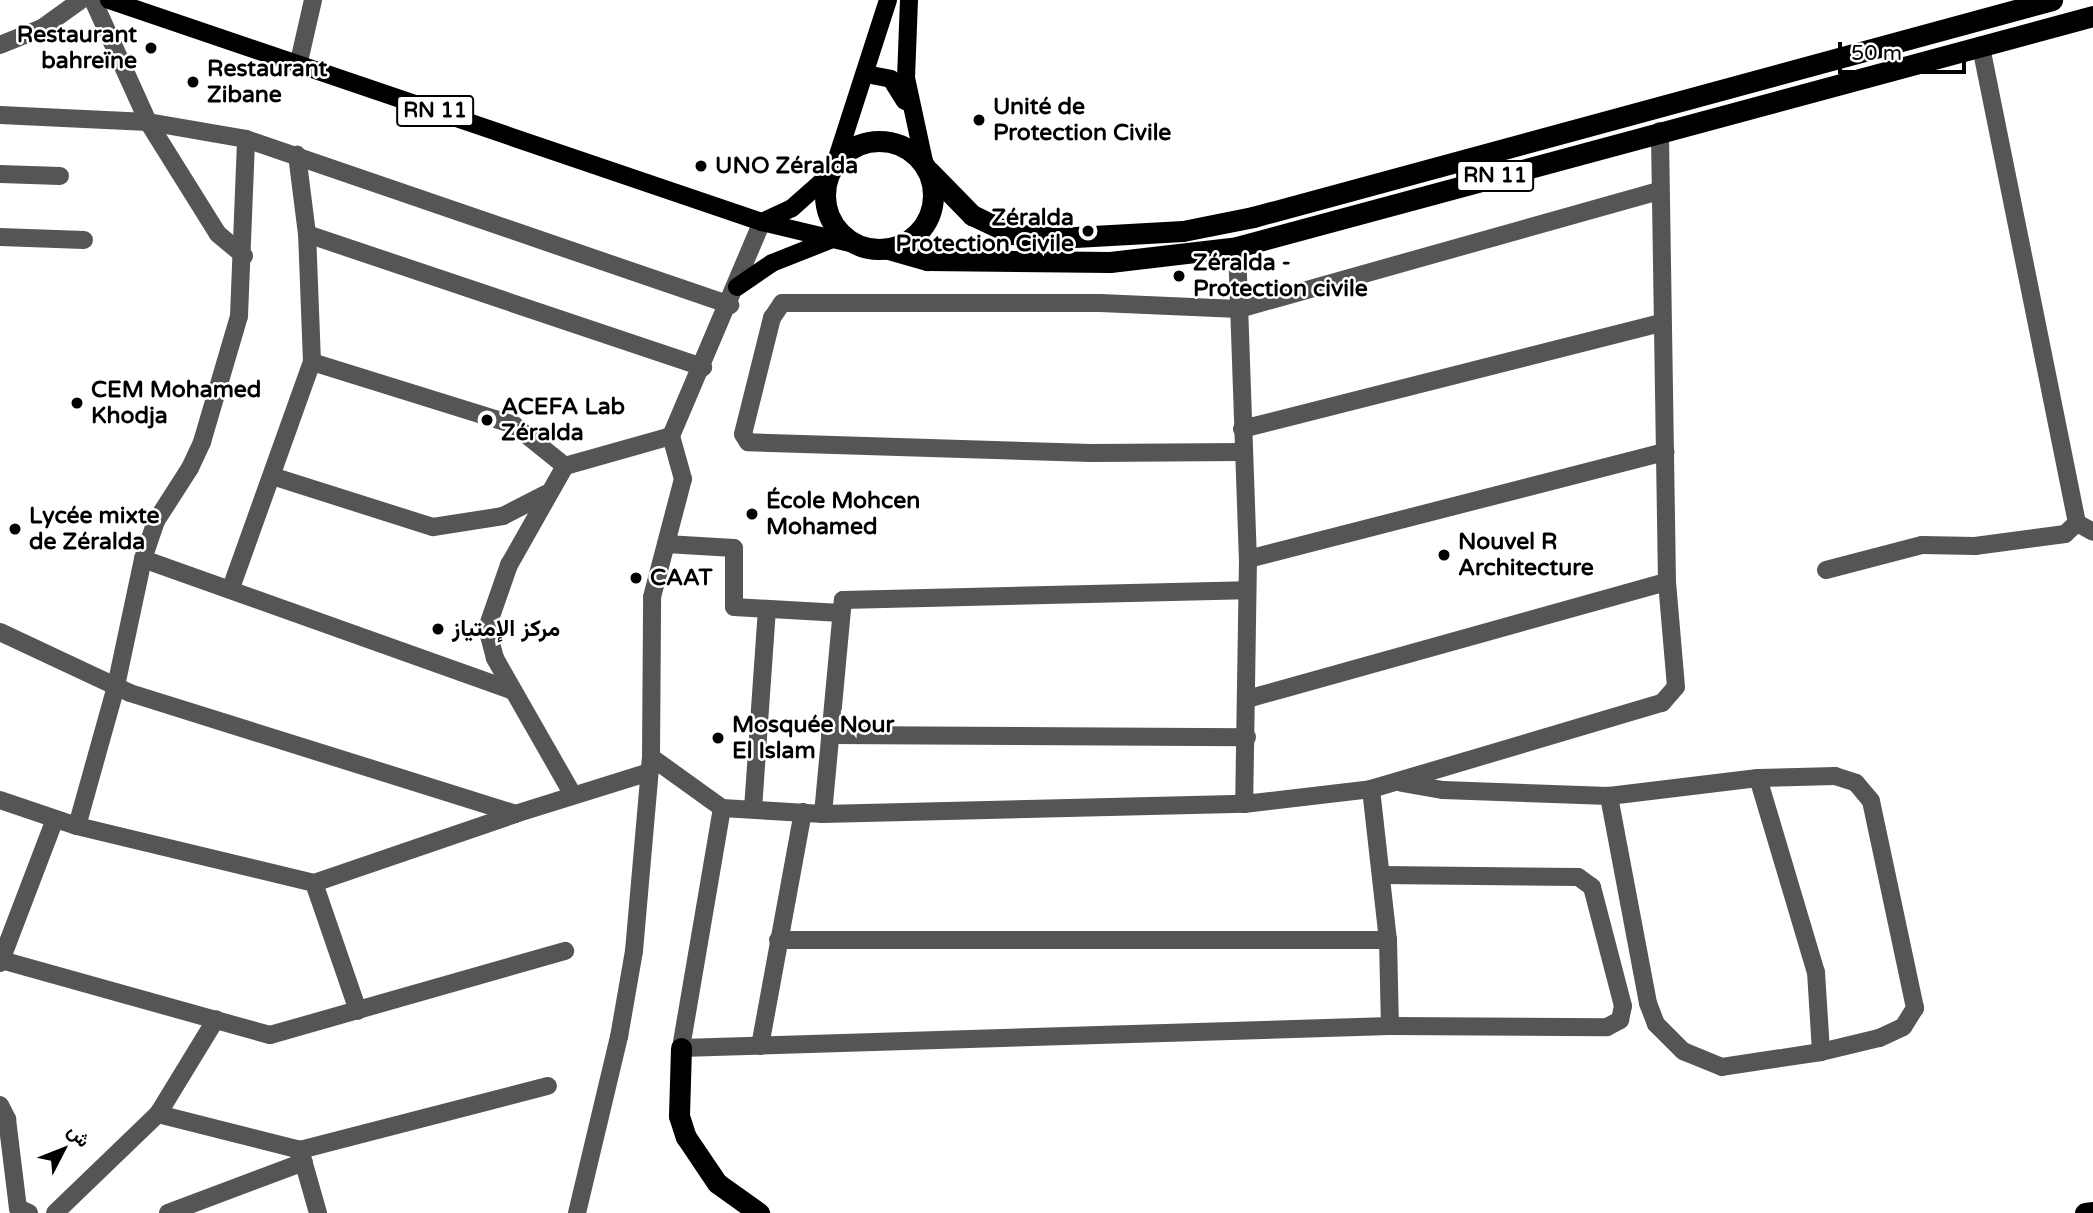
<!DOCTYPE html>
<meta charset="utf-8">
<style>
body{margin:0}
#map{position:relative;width:2093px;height:1213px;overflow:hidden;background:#fff;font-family:"Varela Round",Vazirmatn,sans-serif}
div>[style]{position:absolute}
.minor>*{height:18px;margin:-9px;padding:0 9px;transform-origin:9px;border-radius:9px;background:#555}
.major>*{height:18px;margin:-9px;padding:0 9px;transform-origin:9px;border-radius:9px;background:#000}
.highway>*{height:21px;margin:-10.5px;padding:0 10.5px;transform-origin:10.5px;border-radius:10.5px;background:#000}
.highway>.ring{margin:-10.5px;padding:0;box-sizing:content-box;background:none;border:21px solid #000;border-radius:50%}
.dots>*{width:19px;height:19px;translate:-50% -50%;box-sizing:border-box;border:4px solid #fff;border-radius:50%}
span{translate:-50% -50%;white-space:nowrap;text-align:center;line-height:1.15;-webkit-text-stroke:5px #fff;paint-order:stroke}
.shield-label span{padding:2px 5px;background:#fff;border:2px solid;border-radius:5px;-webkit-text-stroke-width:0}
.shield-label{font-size:21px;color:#000;font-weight:700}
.poi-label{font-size:23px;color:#000;font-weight:700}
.right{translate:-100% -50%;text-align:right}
.left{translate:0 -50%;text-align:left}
.north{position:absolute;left:28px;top:1115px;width:70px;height:70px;-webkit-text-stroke:5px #fff;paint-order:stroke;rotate:48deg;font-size:19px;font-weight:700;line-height:28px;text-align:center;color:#000}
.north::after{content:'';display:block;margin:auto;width:24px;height:32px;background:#000;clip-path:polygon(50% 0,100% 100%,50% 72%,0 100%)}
.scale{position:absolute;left:1838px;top:42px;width:128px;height:32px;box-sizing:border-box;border:4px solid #000;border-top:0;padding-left:9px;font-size:21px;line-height:24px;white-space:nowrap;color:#000;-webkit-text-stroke:5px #fff;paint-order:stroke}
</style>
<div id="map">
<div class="minor">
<div style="left:93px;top:0;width:134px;rotate:65.7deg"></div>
<div style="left:148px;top:122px;width:132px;rotate:58deg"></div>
<div style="left:218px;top:234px;width:34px;rotate:40deg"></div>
<div style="left:0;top:45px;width:45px;rotate:-22deg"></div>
<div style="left:42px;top:28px;width:48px;rotate:-35.7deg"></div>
<div style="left:298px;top:66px;width:68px;rotate:-77.2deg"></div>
<div style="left:0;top:115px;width:148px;rotate:2.7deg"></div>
<div style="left:148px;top:122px;width:99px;rotate:9.8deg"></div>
<div style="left:246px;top:139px;width:512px;rotate:18.93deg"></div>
<div style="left:0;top:174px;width:60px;rotate:1.9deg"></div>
<div style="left:307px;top:234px;width:418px;rotate:18.6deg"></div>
<div style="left:0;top:237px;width:84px;rotate:2deg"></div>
<div style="left:1237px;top:247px;width:312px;rotate:88deg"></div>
<div style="left:1248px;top:559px;width:245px;rotate:90.9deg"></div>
<div style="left:312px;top:362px;width:212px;rotate:17.3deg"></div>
<div style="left:514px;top:425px;width:65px;rotate:38.8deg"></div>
<div style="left:1242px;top:429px;width:433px;rotate:-14.2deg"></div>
<div style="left:1244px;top:452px;width:153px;rotate:179.6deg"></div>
<div style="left:1091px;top:453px;width:343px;rotate:-178.2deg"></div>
<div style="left:748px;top:442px;width:9px;rotate:-122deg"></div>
<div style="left:743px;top:434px;width:120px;rotate:-76deg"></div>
<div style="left:772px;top:318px;width:18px;rotate:-56deg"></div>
<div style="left:782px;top:303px;width:318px"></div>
<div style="left:1100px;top:303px;width:139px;rotate:2.5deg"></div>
<div style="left:1239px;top:309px;width:437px;rotate:-15.7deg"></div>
<div style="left:272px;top:476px;width:169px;rotate:17.6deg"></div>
<div style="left:433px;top:527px;width:71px;rotate:-8.9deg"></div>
<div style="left:503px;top:516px;width:48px;rotate:-27.1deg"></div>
<div style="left:2077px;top:523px;width:18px;rotate:29deg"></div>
<div style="left:666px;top:544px;width:68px;rotate:3.4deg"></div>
<div style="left:734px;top:548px;width:59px;rotate:90deg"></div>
<div style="left:734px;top:607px;width:107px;rotate:3.2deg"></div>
<div style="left:143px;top:559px;width:393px;rotate:19.6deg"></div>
<div style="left:1248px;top:559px;width:431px;rotate:-14.4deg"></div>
<div style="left:1826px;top:570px;width:99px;rotate:-14.6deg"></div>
<div style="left:1922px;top:545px;width:53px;rotate:1.1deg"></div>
<div style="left:1975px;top:546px;width:91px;rotate:-7.6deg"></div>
<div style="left:2065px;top:534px;width:16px;rotate:-43deg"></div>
<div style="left:2077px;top:523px;width:487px;rotate:-101.4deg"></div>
<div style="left:231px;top:588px;width:240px;rotate:-70.3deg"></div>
<div style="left:312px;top:362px;width:128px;rotate:-92.2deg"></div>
<div style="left:307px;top:234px;width:80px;rotate:-97.2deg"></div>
<div style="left:0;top:632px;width:144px;rotate:25.1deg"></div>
<div style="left:130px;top:693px;width:404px;rotate:17.4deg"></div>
<div style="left:515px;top:814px;width:138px;rotate:-17.3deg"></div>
<div style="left:1247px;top:699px;width:436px;rotate:-15.6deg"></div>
<div style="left:830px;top:735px;width:417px;rotate:0.3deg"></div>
<div style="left:651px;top:757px;width:87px;rotate:35.7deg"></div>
<div style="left:722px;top:808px;width:101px;rotate:3.4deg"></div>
<div style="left:823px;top:814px;width:421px;rotate:-1.4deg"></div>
<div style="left:1244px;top:804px;width:128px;rotate:-6.7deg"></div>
<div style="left:1371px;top:789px;width:303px;rotate:-16.5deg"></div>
<div style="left:1662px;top:703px;width:21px;rotate:-49deg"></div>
<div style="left:1676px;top:687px;width:105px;rotate:-94.9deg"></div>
<div style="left:1667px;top:582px;width:451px;rotate:-90.9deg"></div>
<div style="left:1758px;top:778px;width:202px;rotate:73.4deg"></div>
<div style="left:1816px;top:972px;width:80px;rotate:86.4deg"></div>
<div style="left:1402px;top:783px;width:42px;rotate:9.7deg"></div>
<div style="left:1443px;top:790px;width:166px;rotate:2.1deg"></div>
<div style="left:1609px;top:796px;width:150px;rotate:-6.9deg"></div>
<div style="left:1758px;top:778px;width:77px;rotate:-1.5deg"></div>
<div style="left:1835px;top:776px;width:22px;rotate:18deg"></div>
<div style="left:1856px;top:783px;width:23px;rotate:50deg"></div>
<div style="left:1871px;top:801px;width:212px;rotate:78deg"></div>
<div style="left:1915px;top:1008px;width:22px;rotate:122deg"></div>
<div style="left:1903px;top:1027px;width:26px;rotate:155deg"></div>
<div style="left:1879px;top:1038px;width:60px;rotate:166.4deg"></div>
<div style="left:1821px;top:1052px;width:100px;rotate:171.4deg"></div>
<div style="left:1722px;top:1067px;width:42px;rotate:-157.7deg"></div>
<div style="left:1683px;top:1051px;width:38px;rotate:-135deg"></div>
<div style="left:1656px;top:1024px;width:22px;rotate:-111deg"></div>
<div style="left:1648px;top:1003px;width:211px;rotate:-100.7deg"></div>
<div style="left:1371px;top:789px;width:152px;rotate:83.6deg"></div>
<div style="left:1388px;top:940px;width:86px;rotate:88.7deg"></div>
<div style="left:573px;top:795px;width:158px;rotate:-119.7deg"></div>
<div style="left:495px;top:658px;width:31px;rotate:-105deg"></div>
<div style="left:487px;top:628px;width:67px;rotate:-70.8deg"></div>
<div style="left:509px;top:565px;width:114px;rotate:-60.5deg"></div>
<div style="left:565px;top:466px;width:110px;rotate:-15.8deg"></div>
<div style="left:0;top:800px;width:81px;rotate:18.7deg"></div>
<div style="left:77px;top:826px;width:244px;rotate:13.5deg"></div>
<div style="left:314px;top:883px;width:213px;rotate:-18.9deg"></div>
<div style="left:722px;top:808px;width:243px;rotate:99.7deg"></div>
<div style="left:681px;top:1048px;width:709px;rotate:-1.78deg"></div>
<div style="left:1390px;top:1026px;width:217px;rotate:0.3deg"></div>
<div style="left:1607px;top:1027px;width:15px;rotate:-28deg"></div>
<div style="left:1620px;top:1020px;width:14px;rotate:-78deg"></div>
<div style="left:1623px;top:1006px;width:123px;rotate:-104.6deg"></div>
<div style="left:1592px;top:887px;width:17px;rotate:-144deg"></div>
<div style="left:1578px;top:877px;width:197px;rotate:-179.4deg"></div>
<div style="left:753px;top:809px;width:199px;rotate:-86deg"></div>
<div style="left:823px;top:814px;width:215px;rotate:-84.7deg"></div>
<div style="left:843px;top:600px;width:402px;rotate:-1.4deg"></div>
<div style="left:77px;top:826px;width:145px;rotate:-74.4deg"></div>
<div style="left:116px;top:686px;width:130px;rotate:-78deg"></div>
<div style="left:143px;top:559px;width:40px;rotate:-71.1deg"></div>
<div style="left:156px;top:521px;width:63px;rotate:-57.3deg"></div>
<div style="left:190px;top:468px;width:29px;rotate:-65deg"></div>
<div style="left:202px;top:442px;width:131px;rotate:-73.6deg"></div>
<div style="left:239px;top:316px;width:177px;rotate:-87.7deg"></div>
<div style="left:314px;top:883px;width:135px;rotate:71deg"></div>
<div style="left:778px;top:940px;width:610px"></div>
<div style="left:1px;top:960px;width:279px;rotate:15.6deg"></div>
<div style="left:270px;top:1035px;width:307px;rotate:-15.9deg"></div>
<div style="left:0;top:963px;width:154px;rotate:-69.1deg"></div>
<div style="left:760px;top:1046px;width:238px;rotate:-79.6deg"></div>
<div style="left:0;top:1105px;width:16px;rotate:63deg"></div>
<div style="left:7px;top:1119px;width:90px;rotate:83deg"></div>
<div style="left:18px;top:1208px;width:12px;rotate:24deg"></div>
<div style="left:158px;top:1114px;width:146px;rotate:14.2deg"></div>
<div style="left:55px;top:1213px;width:143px;rotate:-43.9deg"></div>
<div style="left:158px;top:1114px;width:111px;rotate:-58.6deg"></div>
<div style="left:168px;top:1213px;width:145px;rotate:-20.6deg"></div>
<div style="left:318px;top:1213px;width:66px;rotate:-105.9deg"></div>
<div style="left:300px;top:1150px;width:256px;rotate:-14.5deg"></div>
<div style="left:577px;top:1213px;width:181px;rotate:-76.6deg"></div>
<div style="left:619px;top:1037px;width:87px;rotate:-80.1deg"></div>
<div style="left:634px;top:951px;width:195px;rotate:-85deg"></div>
<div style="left:651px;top:757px;width:160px;rotate:-89.6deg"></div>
<div style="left:652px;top:597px;width:122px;rotate:-75.3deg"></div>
<div style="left:683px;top:479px;width:45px;rotate:-105.6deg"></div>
<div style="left:671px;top:436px;width:233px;rotate:-67deg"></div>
</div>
<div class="major">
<div style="left:109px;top:0;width:690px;rotate:18.78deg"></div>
<div style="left:762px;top:222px;width:99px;rotate:13.5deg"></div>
<div style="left:909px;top:0;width:78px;rotate:92.2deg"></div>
<div style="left:906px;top:78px;width:90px;rotate:77.8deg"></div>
<div style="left:866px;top:74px;width:25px;rotate:11deg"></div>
<div style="left:891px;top:79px;width:26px;rotate:58deg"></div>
<div style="left:836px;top:161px;width:169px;rotate:-72.1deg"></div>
<div style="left:762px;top:222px;width:33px;rotate:-25deg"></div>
<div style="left:792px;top:208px;width:48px;rotate:-41.6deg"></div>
<div style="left:737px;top:287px;width:42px;rotate:-34.4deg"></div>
<div style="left:772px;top:263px;width:62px;rotate:-21.6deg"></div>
</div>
<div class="highway">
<div class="ring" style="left:825px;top:141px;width:87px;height:87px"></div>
<div style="left:929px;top:171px;width:62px;rotate:45.7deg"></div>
<div style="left:972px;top:215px;width:44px;rotate:25.4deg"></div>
<div style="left:1012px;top:234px;width:45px;rotate:5.1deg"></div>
<div style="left:1057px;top:238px;width:126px;rotate:-3.2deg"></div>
<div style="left:1183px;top:231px;width:71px;rotate:-11.3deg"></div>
<div style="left:1253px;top:217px;width:828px;rotate:-15.19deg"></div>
<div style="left:888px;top:249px;width:41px;rotate:15.8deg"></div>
<div style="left:927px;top:260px;width:183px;rotate:0.6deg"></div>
<div style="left:1110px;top:262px;width:128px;rotate:-6.7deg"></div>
<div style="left:1237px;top:247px;width:887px;rotate:-15.1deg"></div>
<div style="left:681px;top:1048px;width:68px;rotate:91.7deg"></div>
<div style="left:679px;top:1116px;width:22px;rotate:72deg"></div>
<div style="left:686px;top:1137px;width:55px;rotate:56deg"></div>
<div style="left:717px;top:1183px;width:52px;rotate:35.5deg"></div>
<div style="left:2085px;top:1213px;width:8px;rotate:-7deg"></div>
</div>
<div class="dots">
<div style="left:151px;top:48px;background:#000"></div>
<div style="left:193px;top:82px;background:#000"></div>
<div style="left:979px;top:120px;background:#000"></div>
<div style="left:701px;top:166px;background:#000"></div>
<div style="left:1088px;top:231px;background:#000"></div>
<div style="left:1179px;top:276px;background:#000"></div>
<div style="left:77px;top:403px;background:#000"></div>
<div style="left:487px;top:420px;background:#000"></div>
<div style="left:752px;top:514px;background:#000"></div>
<div style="left:15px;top:529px;background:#000"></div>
<div style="left:1444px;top:555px;background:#000"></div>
<div style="left:636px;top:578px;background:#000"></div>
<div style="left:438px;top:629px;background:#000"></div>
<div style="left:718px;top:738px;background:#000"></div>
</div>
<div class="shield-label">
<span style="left:435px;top:111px">RN 11</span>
<span style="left:1495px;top:176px">RN 11</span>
</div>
<div class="poi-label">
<span class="right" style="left:137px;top:48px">Restaurant<br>bahreïne</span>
<span class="left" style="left:207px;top:82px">Restaurant<br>Zibane</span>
<span class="left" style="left:993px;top:120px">Unité de<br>Protection Civile</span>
<span class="left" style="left:715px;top:166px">UNO Zéralda</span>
<span class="right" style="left:1074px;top:231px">Zéralda<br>Protection Civile</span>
<span class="left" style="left:1193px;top:276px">Zéralda -<br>Protection civile</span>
<span class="left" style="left:91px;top:403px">CEM Mohamed<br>Khodja</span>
<span class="left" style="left:501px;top:420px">ACEFA Lab<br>Zéralda</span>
<span class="left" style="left:766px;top:514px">École Mohcen<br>Mohamed</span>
<span class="left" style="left:29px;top:529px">Lycée mixte<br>de Zéralda</span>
<span class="left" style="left:1458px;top:555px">Nouvel R<br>Architecture</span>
<span class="left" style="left:650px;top:578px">CAAT</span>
<span class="left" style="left:452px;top:629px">مركز الإمتياز</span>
<span class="left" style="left:732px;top:738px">Mosquée Nour<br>El Islam</span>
</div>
<div class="north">ش</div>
<div class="scale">50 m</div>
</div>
